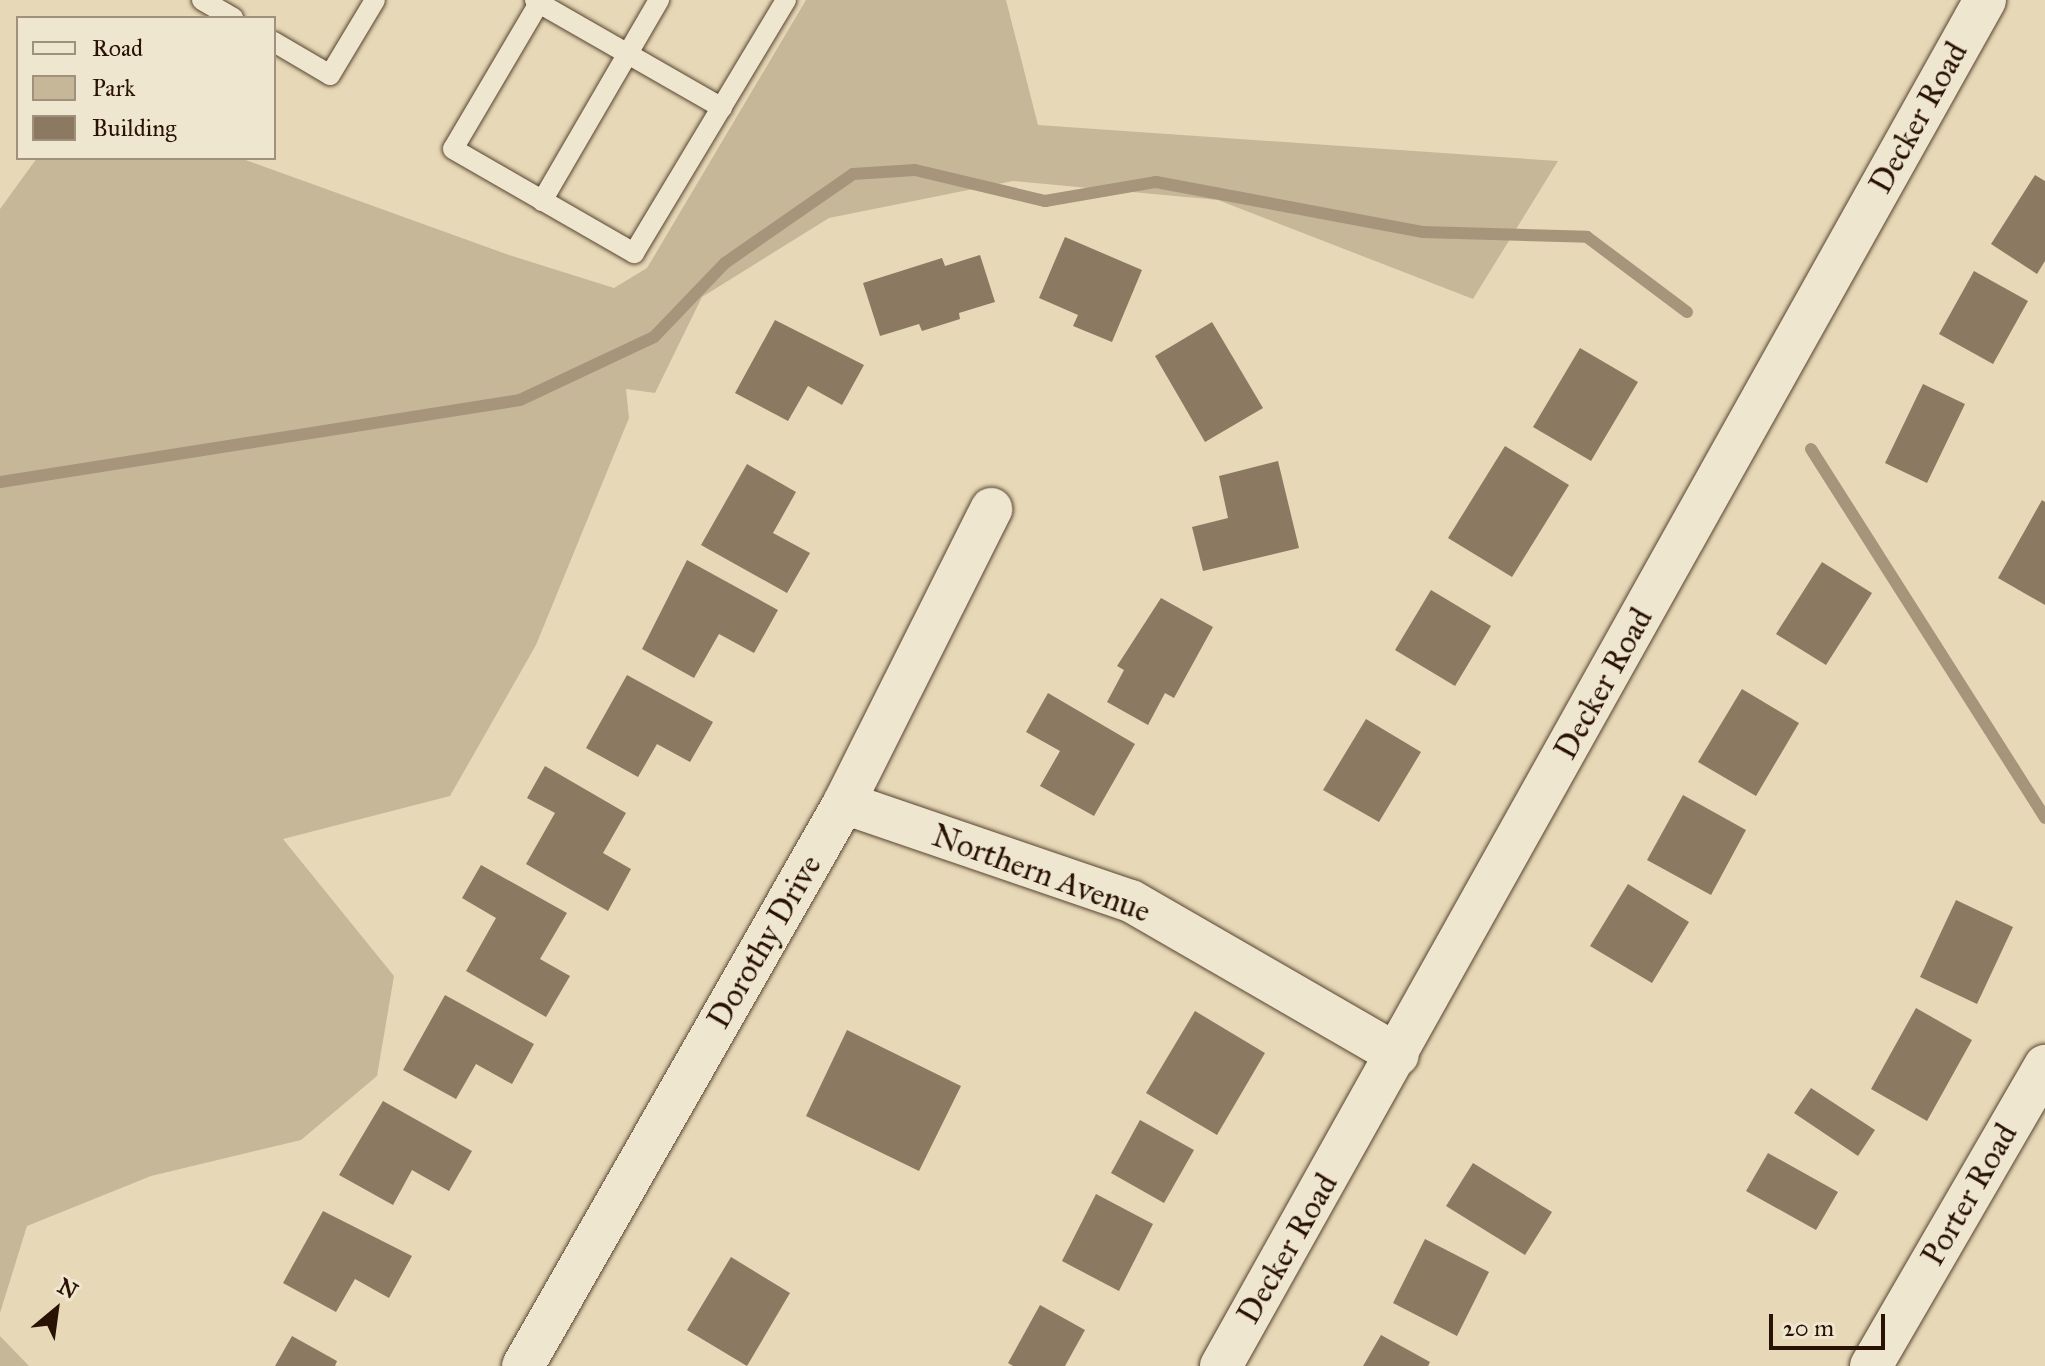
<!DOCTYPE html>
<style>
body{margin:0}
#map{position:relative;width:2045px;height:1366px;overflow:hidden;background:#e7d9b7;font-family:"IM FELL Great Primer",serif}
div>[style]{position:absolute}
.green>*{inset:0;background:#c7b799}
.stream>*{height:12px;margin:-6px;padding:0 6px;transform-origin:6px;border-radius:6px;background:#a6957a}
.building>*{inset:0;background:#8c7961}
.roads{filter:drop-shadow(0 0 2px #584431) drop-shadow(0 0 2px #584431)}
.lane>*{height:20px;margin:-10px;padding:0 10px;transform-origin:10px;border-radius:10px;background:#efe6d0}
.street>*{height:42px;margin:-21px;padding:0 21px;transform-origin:21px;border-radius:21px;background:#efe6d0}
span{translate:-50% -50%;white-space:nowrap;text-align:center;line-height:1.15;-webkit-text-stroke:6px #efe6d0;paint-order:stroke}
.street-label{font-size:32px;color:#291204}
.legend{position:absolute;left:16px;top:16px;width:260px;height:144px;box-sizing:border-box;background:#efe6d0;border:2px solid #a0917e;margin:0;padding:10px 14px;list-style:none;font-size:24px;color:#291204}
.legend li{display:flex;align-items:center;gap:16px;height:40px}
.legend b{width:40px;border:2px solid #a0917e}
.north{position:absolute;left:16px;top:1270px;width:80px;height:80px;-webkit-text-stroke:6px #efe6d0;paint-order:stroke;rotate:29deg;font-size:22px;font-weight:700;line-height:32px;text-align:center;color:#291204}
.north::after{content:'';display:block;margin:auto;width:28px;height:36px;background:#291204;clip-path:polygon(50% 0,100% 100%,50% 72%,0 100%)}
.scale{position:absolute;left:1769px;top:1314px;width:116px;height:36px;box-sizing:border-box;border:4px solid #291204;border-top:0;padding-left:10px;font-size:24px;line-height:28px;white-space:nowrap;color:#291204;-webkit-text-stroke:6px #efe6d0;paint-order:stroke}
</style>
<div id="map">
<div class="green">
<div style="clip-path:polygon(806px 0,1006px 0,1038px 125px,1558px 161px,1473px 299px,1218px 200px,1013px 181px,829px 218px,702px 297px,655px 393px,626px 389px,629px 418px,536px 645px,450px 796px,283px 839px,394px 976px,377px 1076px,301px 1140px,151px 1176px,27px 1226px,0 1313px,0 209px,37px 158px,240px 158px,509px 255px,614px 288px,647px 268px)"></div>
<div style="clip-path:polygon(0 1336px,29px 1366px,0 1366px)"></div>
</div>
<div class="stream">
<div style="left:1811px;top:449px;width:437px;rotate:57.6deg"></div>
<div style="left:0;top:482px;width:526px;rotate:-8.96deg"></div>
<div style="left:520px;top:400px;width:148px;rotate:-25.2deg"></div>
<div style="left:654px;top:337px;width:103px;rotate:-46.2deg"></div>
<div style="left:725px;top:263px;width:156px;rotate:-34.8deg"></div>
<div style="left:853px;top:174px;width:62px;rotate:-3.7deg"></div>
<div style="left:915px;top:170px;width:134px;rotate:13.4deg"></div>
<div style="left:1045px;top:201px;width:113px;rotate:-9.7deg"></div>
<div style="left:1156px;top:182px;width:272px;rotate:10.6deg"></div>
<div style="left:1423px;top:232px;width:164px;rotate:1.7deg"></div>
<div style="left:1587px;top:237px;width:125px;rotate:36.9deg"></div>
</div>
<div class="building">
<div style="clip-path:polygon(2035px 175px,2045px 181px,2045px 261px,2037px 274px,1991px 244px)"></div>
<div style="clip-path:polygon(1065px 237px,1142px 270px,1112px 342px,1073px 326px,1078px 315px,1039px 298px)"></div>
<div style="clip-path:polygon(980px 255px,995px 302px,959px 313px,960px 319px,922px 331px,919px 324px,880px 336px,863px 283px,942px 258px,945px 266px)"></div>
<div style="clip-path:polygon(1974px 271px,2028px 301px,1993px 364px,1939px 334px)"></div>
<div style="clip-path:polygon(775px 320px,864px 365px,842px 405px,808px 386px,788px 421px,735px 393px)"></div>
<div style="clip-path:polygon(1212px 322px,1263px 408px,1205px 442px,1155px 356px)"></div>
<div style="clip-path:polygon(1580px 348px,1638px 382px,1591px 461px,1533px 427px)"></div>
<div style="clip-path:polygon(1923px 384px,1965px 404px,1927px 483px,1885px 463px)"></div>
<div style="clip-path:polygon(1505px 446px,1569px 485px,1512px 577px,1448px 538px)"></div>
<div style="clip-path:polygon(1278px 461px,1299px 548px,1203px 571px,1192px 527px,1228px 518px,1219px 476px)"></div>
<div style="clip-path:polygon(747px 464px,796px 492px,773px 533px,810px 553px,787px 593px,701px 545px)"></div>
<div style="clip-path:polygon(2042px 500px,2045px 502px,2045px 605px,1998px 578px)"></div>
<div style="clip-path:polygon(687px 560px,778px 610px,754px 653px,719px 634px,694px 678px,642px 649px)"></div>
<div style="clip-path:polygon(1822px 562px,1872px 593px,1826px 665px,1776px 634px)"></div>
<div style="clip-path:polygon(1431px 590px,1491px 626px,1455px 686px,1395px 650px)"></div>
<div style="clip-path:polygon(1161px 598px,1213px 627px,1174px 698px,1165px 693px,1148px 725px,1107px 702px,1124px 670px,1117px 666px)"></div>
<div style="clip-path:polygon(627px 675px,713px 722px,690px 762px,657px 744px,638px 777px,586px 748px)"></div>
<div style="clip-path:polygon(1742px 689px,1799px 723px,1756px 796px,1698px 762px)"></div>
<div style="clip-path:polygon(1048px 693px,1135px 744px,1094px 816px,1040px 786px,1060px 751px,1026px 732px)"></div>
<div style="clip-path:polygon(1366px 719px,1421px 752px,1379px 822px,1323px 790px)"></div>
<div style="clip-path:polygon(545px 766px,626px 813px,603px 853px,631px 869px,608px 911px,526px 864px,555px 813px,527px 798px)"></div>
<div style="clip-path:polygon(1683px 795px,1746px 830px,1711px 895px,1647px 860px)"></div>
<div style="clip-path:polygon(481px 865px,567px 913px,540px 959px,570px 976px,546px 1017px,466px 971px,496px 918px,462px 898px)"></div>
<div style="clip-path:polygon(1628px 884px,1689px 922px,1652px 983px,1590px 946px)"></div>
<div style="clip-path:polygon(1956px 900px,2013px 927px,1977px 1004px,1920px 977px)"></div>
<div style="clip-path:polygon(445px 995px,534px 1044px,512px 1084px,476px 1064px,456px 1099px,403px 1070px)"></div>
<div style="clip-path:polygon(1916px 1008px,1972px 1040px,1927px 1121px,1871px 1089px)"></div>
<div style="clip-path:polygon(1195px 1011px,1265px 1053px,1217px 1135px,1146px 1093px)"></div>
<div style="clip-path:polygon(847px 1030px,961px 1086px,919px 1171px,806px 1116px)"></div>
<div style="clip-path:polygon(1811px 1088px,1875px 1130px,1858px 1156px,1794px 1113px)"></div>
<div style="clip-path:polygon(383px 1101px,472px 1151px,449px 1191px,412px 1170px,393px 1205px,339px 1175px)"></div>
<div style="clip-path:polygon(1140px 1120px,1194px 1150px,1164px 1203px,1111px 1173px)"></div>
<div style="clip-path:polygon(1768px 1153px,1838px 1192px,1816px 1230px,1746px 1191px)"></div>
<div style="clip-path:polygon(1473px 1163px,1552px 1212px,1525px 1255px,1446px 1206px)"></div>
<div style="clip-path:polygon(1096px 1194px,1153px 1224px,1119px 1291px,1062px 1261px)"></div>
<div style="clip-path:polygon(323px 1211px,412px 1256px,389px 1298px,355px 1279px,336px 1312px,283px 1283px)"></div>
<div style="clip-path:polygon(1425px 1239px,1489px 1272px,1457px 1336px,1393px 1303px)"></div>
<div style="clip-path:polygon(731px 1257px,790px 1293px,747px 1366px,687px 1330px)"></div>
<div style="clip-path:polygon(1040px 1305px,1085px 1330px,1065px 1366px,1013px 1366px,1008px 1363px)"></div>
<div style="clip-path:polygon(1381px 1335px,1430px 1362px,1428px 1366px,1363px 1366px)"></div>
<div style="clip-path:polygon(292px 1336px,337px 1361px,335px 1366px,275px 1366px)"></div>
</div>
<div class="roads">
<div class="lane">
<div style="left:202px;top:0;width:36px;rotate:30deg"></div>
<div style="left:535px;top:0;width:5px;rotate:37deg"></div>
<div style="left:539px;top:3px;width:169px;rotate:120.5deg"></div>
<div style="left:453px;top:149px;width:209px;rotate:29.9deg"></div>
<div style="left:634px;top:253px;width:295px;rotate:-59deg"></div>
<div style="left:539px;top:3px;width:211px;rotate:29.8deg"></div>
<div style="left:274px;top:42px;width:65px;rotate:30.5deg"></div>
<div style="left:330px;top:75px;width:87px;rotate:-59deg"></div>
<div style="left:542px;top:201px;width:233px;rotate:-59.8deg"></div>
</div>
<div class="street">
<div style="left:844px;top:803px;width:303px;rotate:18.9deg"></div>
<div style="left:1131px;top:901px;width:308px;rotate:30deg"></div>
<div style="left:523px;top:1366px;width:648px;rotate:-60.31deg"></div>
<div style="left:844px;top:803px;width:329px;rotate:-63.4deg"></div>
<div style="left:1221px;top:1366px;width:1565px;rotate:-60.78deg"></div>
<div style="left:1871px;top:1366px;width:347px;rotate:-59.9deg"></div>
</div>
</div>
<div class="street-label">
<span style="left:1919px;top:118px;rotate:-61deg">Decker Road</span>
<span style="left:1604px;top:684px;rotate:-61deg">Decker Road</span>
<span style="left:1041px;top:874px;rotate:20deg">Northern Avenue</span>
<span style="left:765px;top:942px;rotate:-60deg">Dorothy Drive</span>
<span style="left:1970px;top:1195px;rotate:-60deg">Porter Road</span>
<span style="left:1288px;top:1249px;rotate:-60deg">Decker Road</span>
</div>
<ul class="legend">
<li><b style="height:10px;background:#efe6d0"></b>Road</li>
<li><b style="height:22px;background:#c7b799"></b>Park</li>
<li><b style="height:22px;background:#8c7961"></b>Building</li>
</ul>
<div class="north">N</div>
<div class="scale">20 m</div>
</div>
